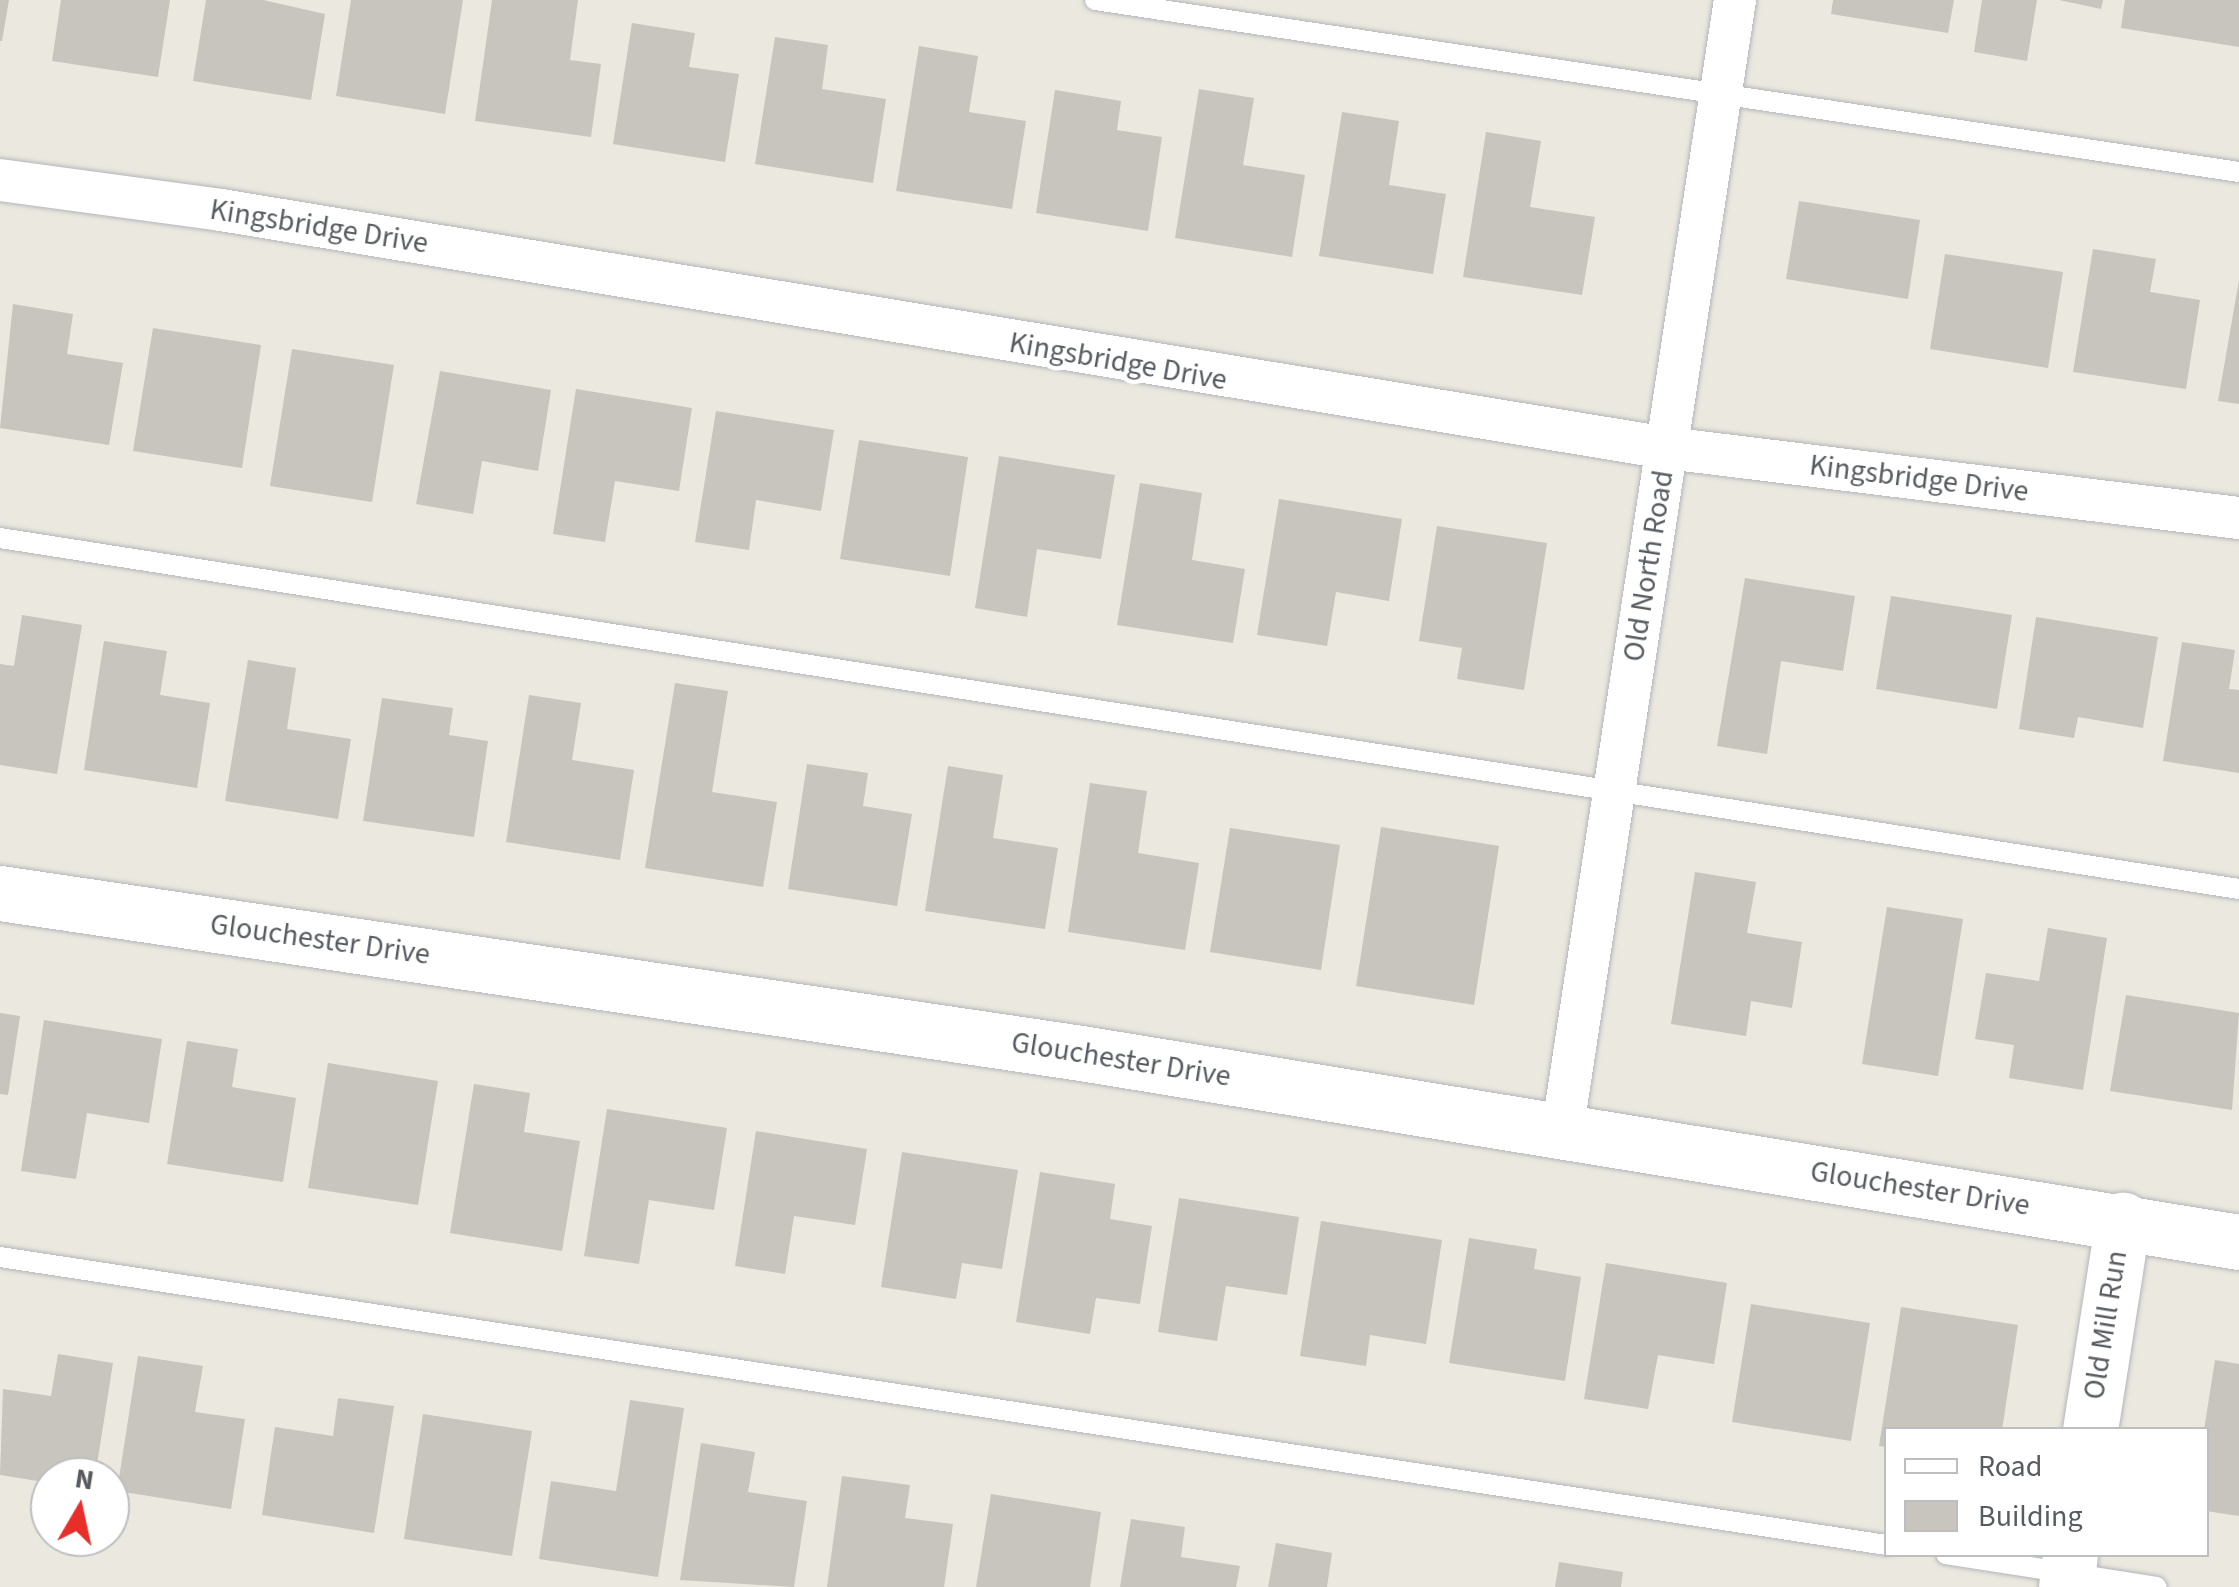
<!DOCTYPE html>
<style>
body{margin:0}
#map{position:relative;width:2239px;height:1587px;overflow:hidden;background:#ebe8df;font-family:"Source Sans 3",sans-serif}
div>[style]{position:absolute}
.building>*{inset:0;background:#c8c4be}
.roads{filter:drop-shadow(0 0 2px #b2b6ba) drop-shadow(0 0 2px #b2b6ba)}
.lane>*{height:20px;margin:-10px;padding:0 10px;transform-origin:10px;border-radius:10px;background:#fff}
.street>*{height:42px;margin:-21px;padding:0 21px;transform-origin:21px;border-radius:21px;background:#fff}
.secondary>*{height:55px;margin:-27.5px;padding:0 27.5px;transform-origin:27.5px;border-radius:27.5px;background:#fff}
span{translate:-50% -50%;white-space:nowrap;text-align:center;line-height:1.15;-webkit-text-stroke:9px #fff;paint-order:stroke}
.street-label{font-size:30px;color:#585c60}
.legend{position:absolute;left:1884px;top:1427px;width:325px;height:130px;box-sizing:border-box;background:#fff;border:2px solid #bcbebf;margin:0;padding:12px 18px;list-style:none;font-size:30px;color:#585c60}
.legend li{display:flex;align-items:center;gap:20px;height:50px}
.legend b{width:50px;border:2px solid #bcbebf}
.north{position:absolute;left:30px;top:1457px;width:100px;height:100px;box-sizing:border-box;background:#fff;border:2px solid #bcbebf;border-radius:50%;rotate:9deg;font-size:28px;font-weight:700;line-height:40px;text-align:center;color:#585c60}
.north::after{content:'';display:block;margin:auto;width:35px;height:45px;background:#e72e29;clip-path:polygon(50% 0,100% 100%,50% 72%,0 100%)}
</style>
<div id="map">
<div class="building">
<div style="clip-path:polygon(0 0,9px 0,2px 41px,0 41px)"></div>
<div style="clip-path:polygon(61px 0,170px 0,158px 77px,52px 61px)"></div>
<div style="clip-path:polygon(206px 0,263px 0,325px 14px,311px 100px,193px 81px)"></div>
<div style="clip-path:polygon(351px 0,463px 0,445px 114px,336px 96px)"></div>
<div style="clip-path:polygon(492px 0,578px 0,570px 60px,601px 64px,591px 137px,475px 121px)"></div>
<div style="clip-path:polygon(1833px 0,1954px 0,1948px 33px,1831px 14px)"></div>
<div style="clip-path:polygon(1982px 0,2037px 0,2027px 61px,1974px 52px)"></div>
<div style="clip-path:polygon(2059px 0,2103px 0,2101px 9px)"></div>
<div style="clip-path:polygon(2125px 0,2239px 0,2239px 47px,2121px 28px)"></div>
<div style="clip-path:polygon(632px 23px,695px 33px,689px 67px,739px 74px,725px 162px,613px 144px)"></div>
<div style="clip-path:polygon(775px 37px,828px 45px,822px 89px,886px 99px,873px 183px,755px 164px)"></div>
<div style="clip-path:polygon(919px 46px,978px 56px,969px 112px,1026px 121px,1012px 209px,896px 191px)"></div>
<div style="clip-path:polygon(1199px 89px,1254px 98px,1243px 165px,1305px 175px,1292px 257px,1175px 238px)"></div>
<div style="clip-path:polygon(1055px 90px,1121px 101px,1117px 130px,1162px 137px,1148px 231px,1036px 213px)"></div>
<div style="clip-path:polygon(1342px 112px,1399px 121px,1389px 185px,1446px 194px,1433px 274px,1319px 256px)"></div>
<div style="clip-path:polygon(1486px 132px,1541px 141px,1530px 207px,1595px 217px,1582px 295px,1463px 277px)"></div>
<div style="clip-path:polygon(1799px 201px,1920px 220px,1908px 299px,1786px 279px)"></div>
<div style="clip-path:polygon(2093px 249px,2156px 259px,2150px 292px,2200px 300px,2186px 389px,2073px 372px)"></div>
<div style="clip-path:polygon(1945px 254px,2063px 272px,2048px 368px,1930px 349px)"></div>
<div style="clip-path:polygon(2239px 280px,2239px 404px,2218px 401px)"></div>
<div style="clip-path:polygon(13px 304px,73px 314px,67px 354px,123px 363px,109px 445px,0 428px)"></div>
<div style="clip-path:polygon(153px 328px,261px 345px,242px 468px,133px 451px)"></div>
<div style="clip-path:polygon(292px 349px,394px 365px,372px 502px,270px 486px)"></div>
<div style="clip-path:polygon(440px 371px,551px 390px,538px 471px,482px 461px,473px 514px,416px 504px)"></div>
<div style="clip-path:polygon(576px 389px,692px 408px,679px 491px,615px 481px,605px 542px,553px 534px)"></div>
<div style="clip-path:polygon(716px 411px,834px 430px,821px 511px,756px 500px,749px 550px,695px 542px)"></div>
<div style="clip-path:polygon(859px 440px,968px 457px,950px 576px,840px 559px)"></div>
<div style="clip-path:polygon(999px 456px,1115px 475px,1101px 559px,1037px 549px,1027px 617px,975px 608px)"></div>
<div style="clip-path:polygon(1140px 483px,1202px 493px,1192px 560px,1245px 569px,1233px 643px,1117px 625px)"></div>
<div style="clip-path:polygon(1279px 499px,1402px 519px,1389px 601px,1336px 592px,1327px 646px,1257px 635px)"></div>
<div style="clip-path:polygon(1437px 526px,1547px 543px,1524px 690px,1457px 679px,1462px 648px,1419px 641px)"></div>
<div style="clip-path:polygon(1745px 578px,1855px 596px,1843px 671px,1781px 661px,1767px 754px,1717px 746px)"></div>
<div style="clip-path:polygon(1891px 596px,2012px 615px,1997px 709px,1876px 689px)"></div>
<div style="clip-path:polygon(22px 615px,82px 625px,57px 774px,0 765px,0 664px,14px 666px)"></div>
<div style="clip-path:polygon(2036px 617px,2158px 637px,2143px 728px,2078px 717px,2074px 738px,2019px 729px)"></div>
<div style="clip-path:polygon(104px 641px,167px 651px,160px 695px,210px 703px,197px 788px,84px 770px)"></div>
<div style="clip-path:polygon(2182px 642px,2235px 650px,2229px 689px,2239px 690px,2239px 773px,2163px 761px)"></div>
<div style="clip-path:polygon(248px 660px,296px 668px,287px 729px,351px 739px,338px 819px,225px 801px)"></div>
<div style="clip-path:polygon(675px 683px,728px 691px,712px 792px,777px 802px,763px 887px,645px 868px)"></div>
<div style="clip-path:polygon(529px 695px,581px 703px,572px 760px,634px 770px,620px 860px,506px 842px)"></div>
<div style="clip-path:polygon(382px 698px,453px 708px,449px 735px,488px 741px,474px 837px,363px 821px)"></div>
<div style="clip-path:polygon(807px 764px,868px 773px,863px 806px,912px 814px,897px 906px,788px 889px)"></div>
<div style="clip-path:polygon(948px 766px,1003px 775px,993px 838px,1058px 848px,1045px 929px,925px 911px)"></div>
<div style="clip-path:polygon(1090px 783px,1147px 791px,1138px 853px,1199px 863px,1185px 950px,1068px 932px)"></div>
<div style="clip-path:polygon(1381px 827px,1499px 846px,1474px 1005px,1356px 986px)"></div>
<div style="clip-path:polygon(1230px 828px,1340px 845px,1321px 970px,1210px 952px)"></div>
<div style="clip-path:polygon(1695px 872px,1756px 882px,1747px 933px,1802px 942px,1792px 1008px,1751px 1001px,1746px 1036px,1671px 1024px)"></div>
<div style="clip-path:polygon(1887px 907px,1963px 919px,1938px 1076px,1862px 1064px)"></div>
<div style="clip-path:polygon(2048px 928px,2107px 938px,2083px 1090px,2009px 1078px,2014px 1045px,1975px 1039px,1986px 973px,2039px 981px)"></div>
<div style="clip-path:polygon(2126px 995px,2239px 1013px,2232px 1110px,2110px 1091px)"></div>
<div style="clip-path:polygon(0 1013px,20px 1016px,8px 1095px,0 1094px)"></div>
<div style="clip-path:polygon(44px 1020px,162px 1039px,149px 1123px,87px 1113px,76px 1179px,21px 1171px)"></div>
<div style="clip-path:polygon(187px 1041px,238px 1049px,232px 1087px,296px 1098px,283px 1182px,167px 1164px)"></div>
<div style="clip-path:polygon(328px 1063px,438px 1081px,418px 1205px,308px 1188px)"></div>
<div style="clip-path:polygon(474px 1084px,530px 1093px,524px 1132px,580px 1141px,562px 1251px,450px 1233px)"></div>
<div style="clip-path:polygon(607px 1109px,727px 1128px,714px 1210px,649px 1200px,639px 1264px,584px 1256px)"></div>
<div style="clip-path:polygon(756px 1131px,867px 1149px,855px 1225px,794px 1216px,785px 1274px,735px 1266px)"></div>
<div style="clip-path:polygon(902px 1152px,1018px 1170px,1002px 1269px,962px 1263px,956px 1299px,881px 1287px)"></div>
<div style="clip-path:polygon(1040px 1172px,1115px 1184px,1110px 1219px,1152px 1226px,1140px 1304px,1096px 1298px,1090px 1334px,1016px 1322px)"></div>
<div style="clip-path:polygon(1179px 1198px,1299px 1217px,1287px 1295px,1226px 1286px,1217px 1341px,1158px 1332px)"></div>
<div style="clip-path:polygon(1321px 1221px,1442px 1240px,1426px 1344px,1370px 1335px,1366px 1366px,1300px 1356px)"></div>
<div style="clip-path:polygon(1469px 1238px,1537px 1249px,1534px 1269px,1581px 1277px,1565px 1381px,1449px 1363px)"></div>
<div style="clip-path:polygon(1606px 1263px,1727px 1283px,1714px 1364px,1658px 1355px,1648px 1409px,1584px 1399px)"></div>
<div style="clip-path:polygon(1751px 1304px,1870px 1323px,1851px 1441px,1732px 1422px)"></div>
<div style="clip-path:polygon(1901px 1307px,2018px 1325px,2002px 1430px,1886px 1430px,1886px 1447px,1879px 1446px)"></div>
<div style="clip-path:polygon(58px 1354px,113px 1363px,95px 1477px,50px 1477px,50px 1483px,0 1475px,3px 1389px,51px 1396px)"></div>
<div style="clip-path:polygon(138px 1356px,203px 1366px,195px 1412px,245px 1419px,231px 1509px,117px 1491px)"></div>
<div style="clip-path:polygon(2215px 1360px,2239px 1364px,2239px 1516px,2206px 1511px,2204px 1430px)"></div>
<div style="clip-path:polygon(338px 1398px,394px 1406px,374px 1533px,262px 1515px,275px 1427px,333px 1436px)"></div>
<div style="clip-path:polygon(630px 1400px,684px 1408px,658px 1577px,539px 1559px,551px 1481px,616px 1491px)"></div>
<div style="clip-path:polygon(423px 1414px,532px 1431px,512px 1556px,404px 1539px)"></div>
<div style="clip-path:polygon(701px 1443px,755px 1452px,748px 1492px,807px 1501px,794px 1587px,680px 1580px)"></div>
<div style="clip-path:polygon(842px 1476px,910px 1485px,905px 1518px,953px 1524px,944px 1587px,827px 1587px)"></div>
<div style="clip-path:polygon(991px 1494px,1101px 1512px,1090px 1587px,976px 1587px)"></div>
<div style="clip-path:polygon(1131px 1519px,1185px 1527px,1181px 1557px,1240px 1566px,1236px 1587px,1120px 1587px)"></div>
<div style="clip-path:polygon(1276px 1543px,1332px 1553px,1327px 1587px,1268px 1587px)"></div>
<div style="clip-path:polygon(1559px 1562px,1623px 1572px,1621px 1587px,1555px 1587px)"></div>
</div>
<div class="roads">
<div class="lane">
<div style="left:1095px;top:0;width:1157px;rotate:8.55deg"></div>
<div style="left:0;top:538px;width:2266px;rotate:8.91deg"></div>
<div style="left:0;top:1257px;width:1908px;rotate:8.68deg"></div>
<div style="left:1946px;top:1554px;width:213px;rotate:8.9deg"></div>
</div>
<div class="street">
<div style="left:0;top:180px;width:223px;rotate:7.7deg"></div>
<div style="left:221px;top:210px;width:1465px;rotate:9.35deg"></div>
<div style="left:1667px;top:448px;width:576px;rotate:6.98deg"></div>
<div style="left:1562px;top:1133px;width:1146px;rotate:-81.32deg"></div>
</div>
<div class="secondary">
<div style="left:0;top:893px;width:1093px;rotate:8.42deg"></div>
<div style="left:1081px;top:1053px;width:1173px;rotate:9.27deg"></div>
<div style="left:2090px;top:1430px;width:213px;rotate:-81.1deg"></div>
<div style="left:2066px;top:1587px;width:33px;rotate:-83deg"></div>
</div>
</div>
<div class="street-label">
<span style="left:319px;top:227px;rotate:9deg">Kingsbridge Drive</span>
<span style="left:1118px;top:362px;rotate:10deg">Kingsbridge Drive</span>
<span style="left:1919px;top:479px;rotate:7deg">Kingsbridge Drive</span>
<span style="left:1649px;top:566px;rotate:-81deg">Old North Road</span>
<span style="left:320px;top:940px;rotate:8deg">Glouchester Drive</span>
<span style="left:1121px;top:1060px;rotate:9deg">Glouchester Drive</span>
<span style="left:1920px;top:1189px;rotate:9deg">Glouchester Drive</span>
<span style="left:2106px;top:1325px;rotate:-81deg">Old Mill Run</span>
</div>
<ul class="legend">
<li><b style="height:12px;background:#fff"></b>Road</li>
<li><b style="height:28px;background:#c8c4be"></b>Building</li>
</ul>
<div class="north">N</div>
</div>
